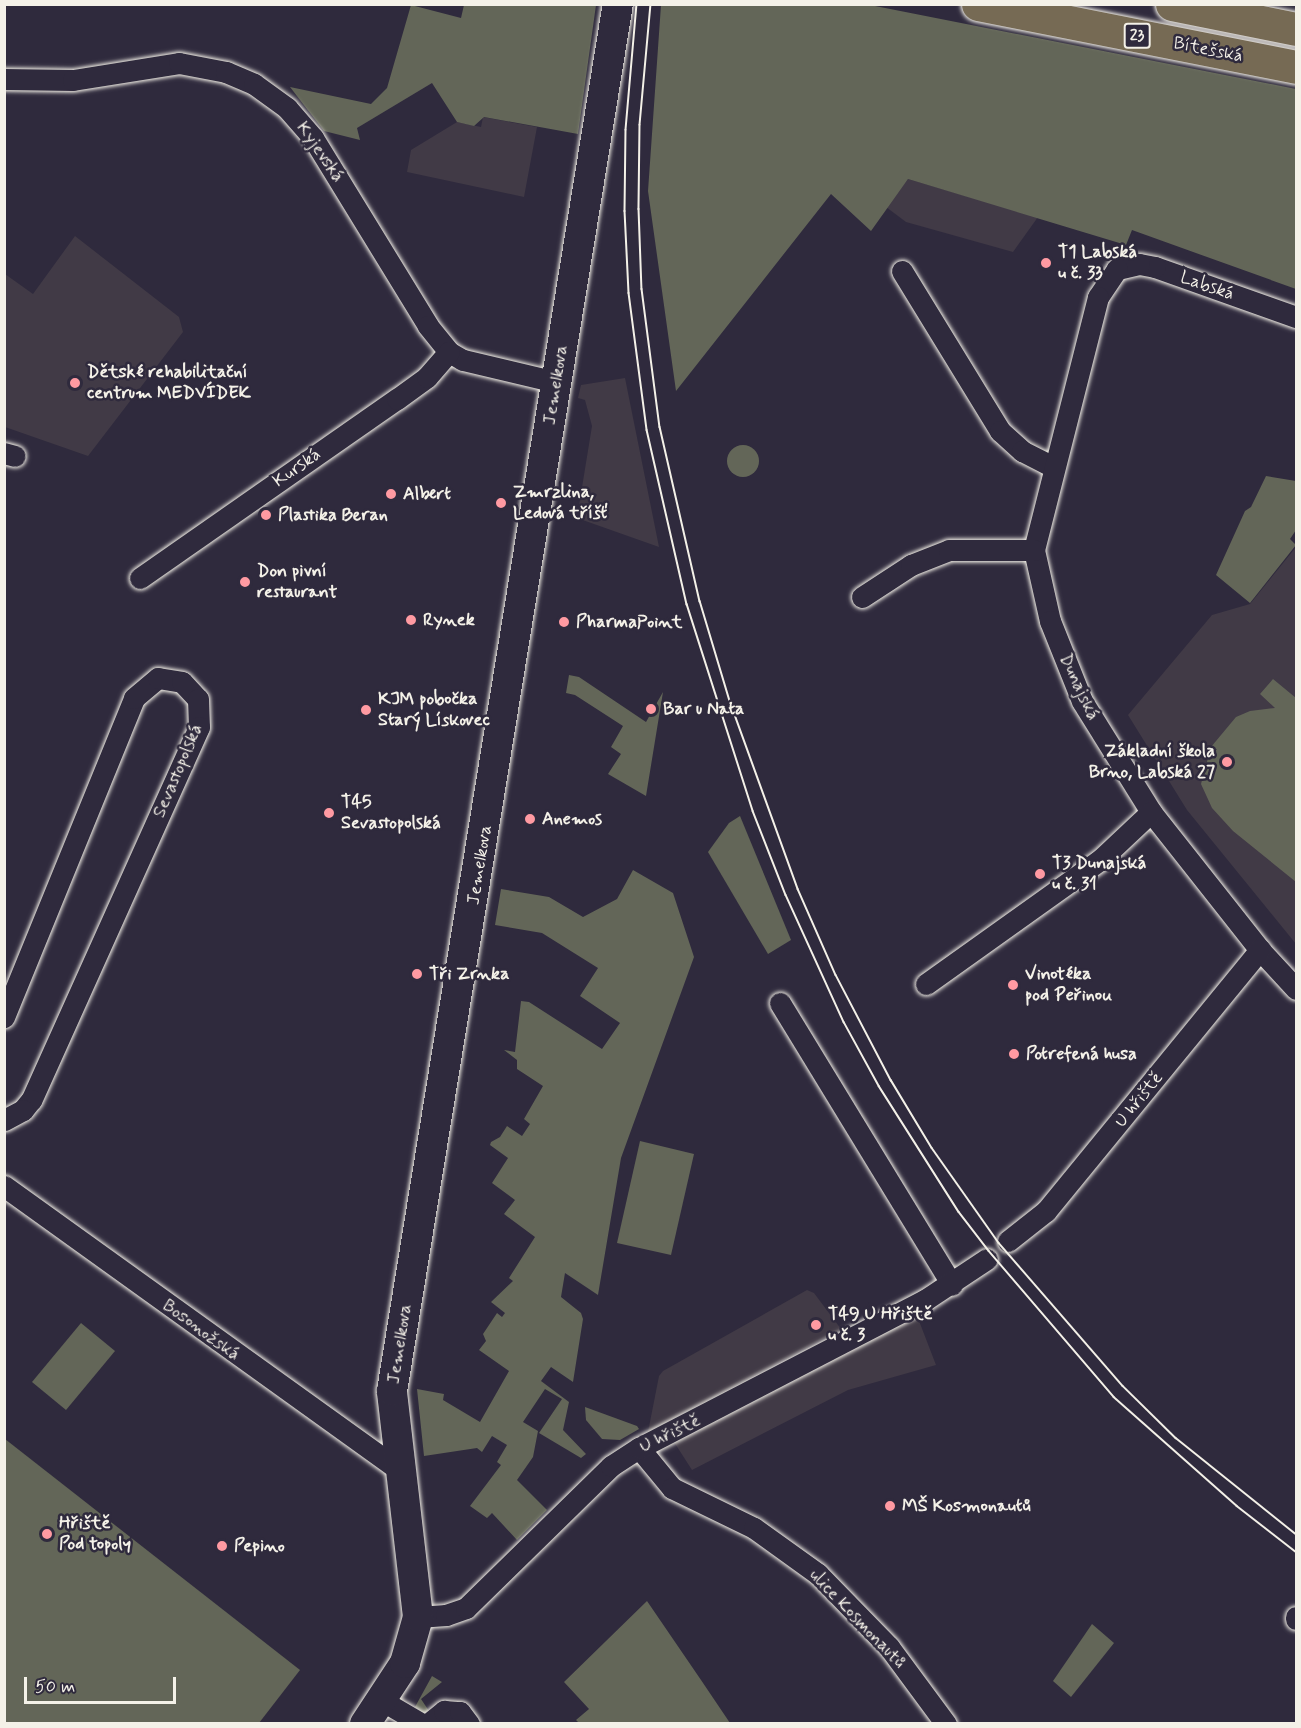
<!DOCTYPE html>
<meta charset="utf-8">
<style>
body{margin:0}
#map{position:relative;width:1301px;height:1728px;overflow:hidden;background:#2f2a3d;font-family:Mynerve,sans-serif}
div>[style]{position:absolute}
.built>*{inset:0;background:#413a46}
.green>*{inset:0;background:#636658}
.round{border-radius:50%}
.roads{filter:drop-shadow(0 0 2px #f4f1e8) drop-shadow(0 0 2px #f4f1e8)}
.street>*{height:21px;margin:-10.5px;padding:0 10.5px;transform-origin:10.5px;border-radius:10.5px;background:#2f2a3d}
.secondary>*{height:30px;margin:-15px;padding:0 15px;transform-origin:15px;border-radius:15px;background:#2f2a3d}
.highway>*{height:33px;margin:-16.5px;padding:0 16.5px;transform-origin:16.5px;border-radius:16.5px;background:#766a54}
.tram>*{height:1.5px;margin:-0.75px;padding:0 0.75px;transform-origin:0.75px;border-radius:0.75px;background:#f4f1e8}
.dots>*{width:16px;height:16px;translate:-50% -50%;box-sizing:border-box;border:3px solid #2f2a3d;border-radius:50%}
span{translate:-50% -50%;white-space:nowrap;text-align:center;line-height:1.15;-webkit-text-stroke:5px #2f2a3d;paint-order:stroke}
.shield-label span{padding:2px 4px;background:#2f2a3d;border:2px solid;border-radius:4px;-webkit-text-stroke-width:0}
.shield-label{font-size:16px;color:#f4f1e8;font-weight:700}
.street-label{font-size:18px;color:#f4f1e8}
.poi-label{font-size:18px;color:#f4f1e8;font-weight:700}
.left{translate:0 -50%;text-align:left}
.right{translate:-100% -50%;text-align:right}
.frame{position:absolute;inset:0;border:6px solid #f4f1e8;pointer-events:none}
.scale{position:absolute;left:24px;top:1677px;width:152px;height:27px;box-sizing:border-box;border:3px solid #f4f1e8;border-top:0;padding-left:8px;font-size:18px;line-height:21px;white-space:nowrap;color:#f4f1e8;-webkit-text-stroke:4px #2f2a3d;paint-order:stroke}
</style>
<div id="map">
<div class="built">
<div style="clip-path:polygon(483px 117px,537px 127px,524px 197px,407px 172px,411px 150px,457px 122px,481px 127px)"></div>
<div style="clip-path:polygon(908px 179px,1038px 217px,1013px 252px,906px 222px,886px 207px)"></div>
<div style="clip-path:polygon(75px 236px,179px 317px,183px 332px,88px 456px,5px 427px,5px 274px,33px 294px)"></div>
<div style="clip-path:polygon(625px 378px,654px 522px,659px 547px,577px 518px,592px 426px,585px 400px,578px 398px,581px 385px)"></div>
<div style="clip-path:polygon(1296px 547px,1296px 944px,1187px 810px,1128px 715px,1212px 615px,1250px 604px)"></div>
<div style="clip-path:polygon(807px 1290px,814px 1293px,841px 1329px,648px 1432px,659px 1376px,663px 1371px)"></div>
<div style="clip-path:polygon(916px 1313px,936px 1365px,848px 1390px,692px 1470px,674px 1442px)"></div>
</div>
<div class="green">
<div style="clip-path:polygon(411px 5px,461px 18px,464px 5px,596px 5px,578px 134px,484px 117px,474px 126px,457px 122px,432px 83px,357px 128px,360px 140px,324px 131px,290px 87px,371px 104px,387px 88px)"></div>
<div style="clip-path:polygon(661px 5px,870px 5px,1296px 89px,1296px 289px,1132px 230px,1126px 245px,908px 179px,871px 231px,831px 194px,676px 391px,648px 191px)"></div>
<div class="round" style="left:727px;top:445px;width:32px;height:32px"></div>
<div style="clip-path:polygon(1266px 476px,1296px 481px,1296px 530px,1290px 539px,1296px 545px,1250px 603px,1216px 575px,1245px 511px,1251px 507px)"></div>
<div style="clip-path:polygon(569px 675px,579px 677px,646px 722px,663px 692px,646px 796px,608px 774px,621px 754px,611px 747px,623px 726px,575px 695px,566px 693px)"></div>
<div style="clip-path:polygon(1273px 679px,1296px 698px,1296px 882px,1233px 831px,1212px 808px,1201px 784px,1211px 747px,1236px 717px,1250px 711px,1275px 708px,1260px 694px)"></div>
<div style="clip-path:polygon(740px 816px,791px 940px,768px 954px,708px 852px,729px 823px)"></div>
<div style="clip-path:polygon(633px 870px,673px 893px,694px 957px,621px 1158px,598px 1295px,565px 1273px,561px 1297px,581px 1313px,583px 1319px,573px 1382px,551px 1367px,541px 1381px,569px 1402px,563px 1430px,586px 1454px,581px 1458px,539px 1433px,562px 1399px,545px 1389px,523px 1422px,538px 1431px,533px 1457px,517px 1480px,547px 1510px,517px 1540px,492px 1513px,487px 1518px,470px 1506px,501px 1465px,497px 1462px,507px 1445px,492px 1436px,482px 1452px,477px 1448px,424px 1456px,417px 1389px,444px 1394px,443px 1400px,480px 1422px,509px 1371px,479px 1350px,486px 1341px,483px 1334px,497px 1313px,502px 1317px,505px 1313px,491px 1302px,513px 1281px,509px 1278px,535px 1237px,504px 1214px,515px 1200px,492px 1183px,508px 1158px,490px 1145px,491px 1142px,500px 1137px,507px 1126px,522px 1136px,530px 1124px,524px 1119px,543px 1086px,517px 1069px,517px 1060px,504px 1050px,515px 1052px,521px 1001px,529px 1002px,602px 1049px,620px 1023px,580px 996px,598px 968px,542px 933px,495px 925px,501px 889px,549px 897px,583px 917px,617px 899px)"></div>
<div style="clip-path:polygon(640px 1141px,694px 1154px,671px 1255px,617px 1243px)"></div>
<div style="clip-path:polygon(81px 1323px,115px 1351px,66px 1410px,32px 1382px)"></div>
<div style="clip-path:polygon(585px 1407px,637px 1426px,639px 1429px,620px 1440px,602px 1439px,586px 1420px)"></div>
<div style="clip-path:polygon(5px 1439px,300px 1670px,259px 1723px,5px 1723px)"></div>
<div style="clip-path:polygon(647px 1601px,701px 1680px,730px 1723px,580px 1724px,576px 1720px,589px 1709px,564px 1682px)"></div>
<div style="clip-path:polygon(1092px 1624px,1114px 1643px,1071px 1697px,1053px 1681px)"></div>
<div style="clip-path:polygon(432px 1676px,442px 1682px,421px 1699px,429px 1711px,423px 1713px,415px 1707px)"></div>
</div>
<div class="roads">
<div class="street">
<div style="left:4px;top:79px;width:69px;rotate:0.8deg"></div>
<div style="left:73px;top:80px;width:107px;rotate:-9.1deg"></div>
<div style="left:179px;top:63px;width:48px;rotate:10.8deg"></div>
<div style="left:226px;top:72px;width:30px;rotate:23deg"></div>
<div style="left:254px;top:84px;width:41px;rotate:36deg"></div>
<div style="left:287px;top:108px;width:40px;rotate:49deg"></div>
<div style="left:313px;top:138px;width:220px;rotate:58.5deg"></div>
<div style="left:428px;top:326px;width:33px;rotate:51deg"></div>
<div style="left:449px;top:352px;width:16px;rotate:30deg"></div>
<div style="left:463px;top:360px;width:96px;rotate:13.3deg"></div>
<div style="left:902px;top:271px;width:188px;rotate:58.5deg"></div>
<div style="left:1000px;top:431px;width:30px;rotate:42deg"></div>
<div style="left:1022px;top:451px;width:35px;rotate:27deg"></div>
<div style="left:1296px;top:317px;width:150px;rotate:-160.5deg"></div>
<div style="left:1155px;top:267px;width:16px;rotate:-169deg"></div>
<div style="left:1139px;top:264px;width:23px;rotate:167deg"></div>
<div style="left:1117px;top:269px;width:34px;rotate:124deg"></div>
<div style="left:1098px;top:297px;width:261px;rotate:104.2deg"></div>
<div style="left:1034px;top:550px;width:73px;rotate:77.3deg"></div>
<div style="left:1050px;top:621px;width:86px;rotate:68.2deg"></div>
<div style="left:1082px;top:701px;width:131px;rotate:58.1deg"></div>
<div style="left:1151px;top:812px;width:176px;rotate:51.7deg"></div>
<div style="left:1260px;top:950px;width:53px;rotate:47.3deg"></div>
<div style="left:4px;top:453px;width:11px;rotate:15deg"></div>
<div style="left:140px;top:578px;width:313px;rotate:-34.9deg"></div>
<div style="left:397px;top:399px;width:37px;rotate:-36deg"></div>
<div style="left:427px;top:377px;width:33px;rotate:-49deg"></div>
<div style="left:862px;top:597px;width:59px;rotate:-33.1deg"></div>
<div style="left:911px;top:565px;width:41px;rotate:-21.5deg"></div>
<div style="left:949px;top:550px;width:85px"></div>
<div style="left:926px;top:984px;width:214px;rotate:-35.5deg"></div>
<div style="left:1100px;top:860px;width:70px;rotate:-43.3deg"></div>
<div style="left:780px;top:1003px;width:330px;rotate:58.6deg"></div>
<div style="left:4px;top:1017px;width:344px;rotate:-67.8deg"></div>
<div style="left:134px;top:698px;width:31px;rotate:-40deg"></div>
<div style="left:158px;top:678px;width:24px;rotate:9deg"></div>
<div style="left:182px;top:682px;width:23px;rotate:47deg"></div>
<div style="left:198px;top:699px;width:28px;rotate:88deg"></div>
<div style="left:199px;top:727px;width:409px;rotate:114.2deg"></div>
<div style="left:31px;top:1100px;width:13px;rotate:129deg"></div>
<div style="left:23px;top:1110px;width:21px;rotate:152deg"></div>
<div style="left:4px;top:1186px;width:488px;rotate:35.7deg"></div>
<div style="left:1008px;top:1241px;width:48px;rotate:-38.3deg"></div>
<div style="left:1046px;top:1211px;width:338px;rotate:-50.7deg"></div>
<div style="left:639px;top:1448px;width:52px;rotate:50.5deg"></div>
<div style="left:672px;top:1488px;width:91px;rotate:26deg"></div>
<div style="left:754px;top:1528px;width:79px;rotate:35.7deg"></div>
<div style="left:818px;top:1574px;width:102px;rotate:45.8deg"></div>
<div style="left:889px;top:1647px;width:96px;rotate:53.5deg"></div>
<div style="left:418px;top:1617px;width:28px;rotate:-4deg"></div>
<div style="left:446px;top:1615px;width:21px;rotate:-19deg"></div>
<div style="left:466px;top:1608px;width:203px;rotate:-44.4deg"></div>
<div style="left:611px;top:1466px;width:33px;rotate:-33deg"></div>
<div style="left:639px;top:1448px;width:322px;rotate:-27.4deg"></div>
<div style="left:925px;top:1300px;width:74px;rotate:-33.5deg"></div>
<div style="left:1296px;top:1617px;width:2px;rotate:90deg"></div>
<div style="left:381px;top:1700px;width:48px;rotate:30.3deg"></div>
<div style="left:428px;top:1724px;width:21px;rotate:-39deg"></div>
<div style="left:444px;top:1711px;width:16px;rotate:4deg"></div>
<div style="left:460px;top:1712px;width:15px;rotate:53deg"></div>
</div>
<div class="secondary">
<div style="left:365px;top:1724px;width:73px;rotate:-56.7deg"></div>
<div style="left:405px;top:1663px;width:48px;rotate:-74.2deg"></div>
<div style="left:418px;top:1617px;width:227px;rotate:-96.6deg"></div>
<div style="left:392px;top:1391px;width:1405px;rotate:-80.75deg"></div>
</div>
<div class="highway">
<div style="left:978px;top:4px;width:324px;rotate:11.2deg"></div>
<div style="left:1172px;top:4px;width:126px;rotate:11.4deg"></div>
</div>
</div>
<div class="tram">
<div style="left:637px;top:4px;width:126px;rotate:95deg"></div>
<div style="left:626px;top:130px;width:81px;rotate:90.7deg"></div>
<div style="left:625px;top:211px;width:82px;rotate:87.2deg"></div>
<div style="left:629px;top:293px;width:138px;rotate:82.5deg"></div>
<div style="left:647px;top:430px;width:179px;rotate:77.1deg"></div>
<div style="left:687px;top:604px;width:217px;rotate:72.3deg"></div>
<div style="left:753px;top:811px;width:90px;rotate:68.6deg"></div>
<div style="left:786px;top:895px;width:140px;rotate:65.5deg"></div>
<div style="left:844px;top:1022px;width:73px;rotate:61.3deg"></div>
<div style="left:879px;top:1086px;width:149px;rotate:57.6deg"></div>
<div style="left:959px;top:1212px;width:49px;rotate:52.4deg"></div>
<div style="left:989px;top:1251px;width:192px;rotate:49.4deg"></div>
<div style="left:1114px;top:1397px;width:164px;rotate:41.5deg"></div>
<div style="left:1237px;top:1506px;width:75px;rotate:37.9deg"></div>
<div style="left:651px;top:4px;width:121px;rotate:95.2deg"></div>
<div style="left:640px;top:125px;width:84px;rotate:90.7deg"></div>
<div style="left:639px;top:209px;width:80px;rotate:87.9deg"></div>
<div style="left:642px;top:289px;width:139px;rotate:82.6deg"></div>
<div style="left:660px;top:427px;width:179px;rotate:77.1deg"></div>
<div style="left:700px;top:601px;width:104px;rotate:73.3deg"></div>
<div style="left:730px;top:701px;width:200px;rotate:70.1deg"></div>
<div style="left:798px;top:889px;width:94px;rotate:66.2deg"></div>
<div style="left:836px;top:975px;width:119px;rotate:62.4deg"></div>
<div style="left:891px;top:1080px;width:79px;rotate:58.9deg"></div>
<div style="left:932px;top:1148px;width:116px;rotate:54.8deg"></div>
<div style="left:999px;top:1243px;width:189px;rotate:49.1deg"></div>
<div style="left:1123px;top:1386px;width:74px;rotate:44.5deg"></div>
<div style="left:1176px;top:1438px;width:154px;rotate:38.7deg"></div>
</div>
<div class="dots">
<div style="left:1046px;top:263px;background:#ff9aa2"></div>
<div style="left:75px;top:383px;background:#ff9aa2"></div>
<div style="left:391px;top:494px;background:#ff9aa2"></div>
<div style="left:501px;top:503px;background:#ff9aa2"></div>
<div style="left:266px;top:515px;background:#ff9aa2"></div>
<div style="left:245px;top:582px;background:#ff9aa2"></div>
<div style="left:411px;top:620px;background:#ff9aa2"></div>
<div style="left:564px;top:622px;background:#ff9aa2"></div>
<div style="left:651px;top:709px;background:#ff9aa2"></div>
<div style="left:366px;top:710px;background:#ff9aa2"></div>
<div style="left:1227px;top:762px;background:#ff9aa2"></div>
<div style="left:329px;top:813px;background:#ff9aa2"></div>
<div style="left:530px;top:819px;background:#ff9aa2"></div>
<div style="left:1040px;top:874px;background:#ff9aa2"></div>
<div style="left:417px;top:974px;background:#ff9aa2"></div>
<div style="left:1013px;top:985px;background:#ff9aa2"></div>
<div style="left:1014px;top:1054px;background:#ff9aa2"></div>
<div style="left:816px;top:1325px;background:#ff9aa2"></div>
<div style="left:890px;top:1506px;background:#ff9aa2"></div>
<div style="left:47px;top:1534px;background:#ff9aa2"></div>
<div style="left:222px;top:1546px;background:#ff9aa2"></div>
</div>
<div class="shield-label">
<span style="left:1137px;top:36px">23</span>
</div>
<div class="street-label">
<span style="left:1208px;top:50px;rotate:11deg">Bítešská</span>
<span style="left:320px;top:152px;rotate:55deg">Kyjevská</span>
<span style="left:1207px;top:286px;rotate:19deg">Labská</span>
<span style="left:556px;top:385px;rotate:-81deg">Jemelkova</span>
<span style="left:297px;top:468px;rotate:-35deg">Kurská</span>
<span style="left:1079px;top:687px;rotate:65deg">Dunajská</span>
<span style="left:178px;top:771px;rotate:-67deg">Sevastopolská</span>
<span style="left:480px;top:865px;rotate:-81deg">Jemelkova</span>
<span style="left:1139px;top:1100px;rotate:-51deg">U hřiště</span>
<span style="left:201px;top:1330px;rotate:36deg">Bosonožská</span>
<span style="left:400px;top:1344px;rotate:-81deg">Jemelkova</span>
<span style="left:670px;top:1434px;rotate:-26deg">U hřiště</span>
<span style="left:857px;top:1619px;rotate:46deg">ulice Kosmonautů</span>
</div>
<div class="poi-label">
<span class="left" style="left:1058px;top:263px">T1 Labská<br>u č. 33</span>
<span class="left" style="left:87px;top:383px">Dětské rehabilitační<br>centrum MEDVÍDEK</span>
<span class="left" style="left:513px;top:503px">Zmrzlina,<br>Ledová tříšť</span>
<span class="left" style="left:403px;top:494px">Albert</span>
<span class="left" style="left:278px;top:515px">Plastika Beran</span>
<span class="left" style="left:257px;top:582px">Don pivní<br>restaurant</span>
<span class="left" style="left:423px;top:620px">Rynek</span>
<span class="left" style="left:576px;top:622px">PharmaPoint</span>
<span class="left" style="left:378px;top:710px">KJM pobočka<br>Starý Lískovec</span>
<span class="left" style="left:663px;top:709px">Bar u Nata</span>
<span class="right" style="left:1215px;top:762px">Základní škola<br>Brno, Labská 27</span>
<span class="left" style="left:341px;top:813px">T45<br>Sevastopolská</span>
<span class="left" style="left:542px;top:819px">Anemos</span>
<span class="left" style="left:1052px;top:874px">T3 Dunajská<br>u č. 31</span>
<span class="left" style="left:429px;top:974px">Tři Zrnka</span>
<span class="left" style="left:1025px;top:985px">Vinotéka<br>pod Peřinou</span>
<span class="left" style="left:1026px;top:1054px">Potrefená husa</span>
<span class="left" style="left:828px;top:1325px">T49 U Hřiště<br>u č. 3</span>
<span class="left" style="left:902px;top:1506px">MŠ Kosmonautů</span>
<span class="left" style="left:59px;top:1534px">Hřiště<br>Pod topoly</span>
<span class="left" style="left:234px;top:1546px">Pepino</span>
</div>
<div class="frame"></div>
<div class="scale">50 m</div>
</div>
